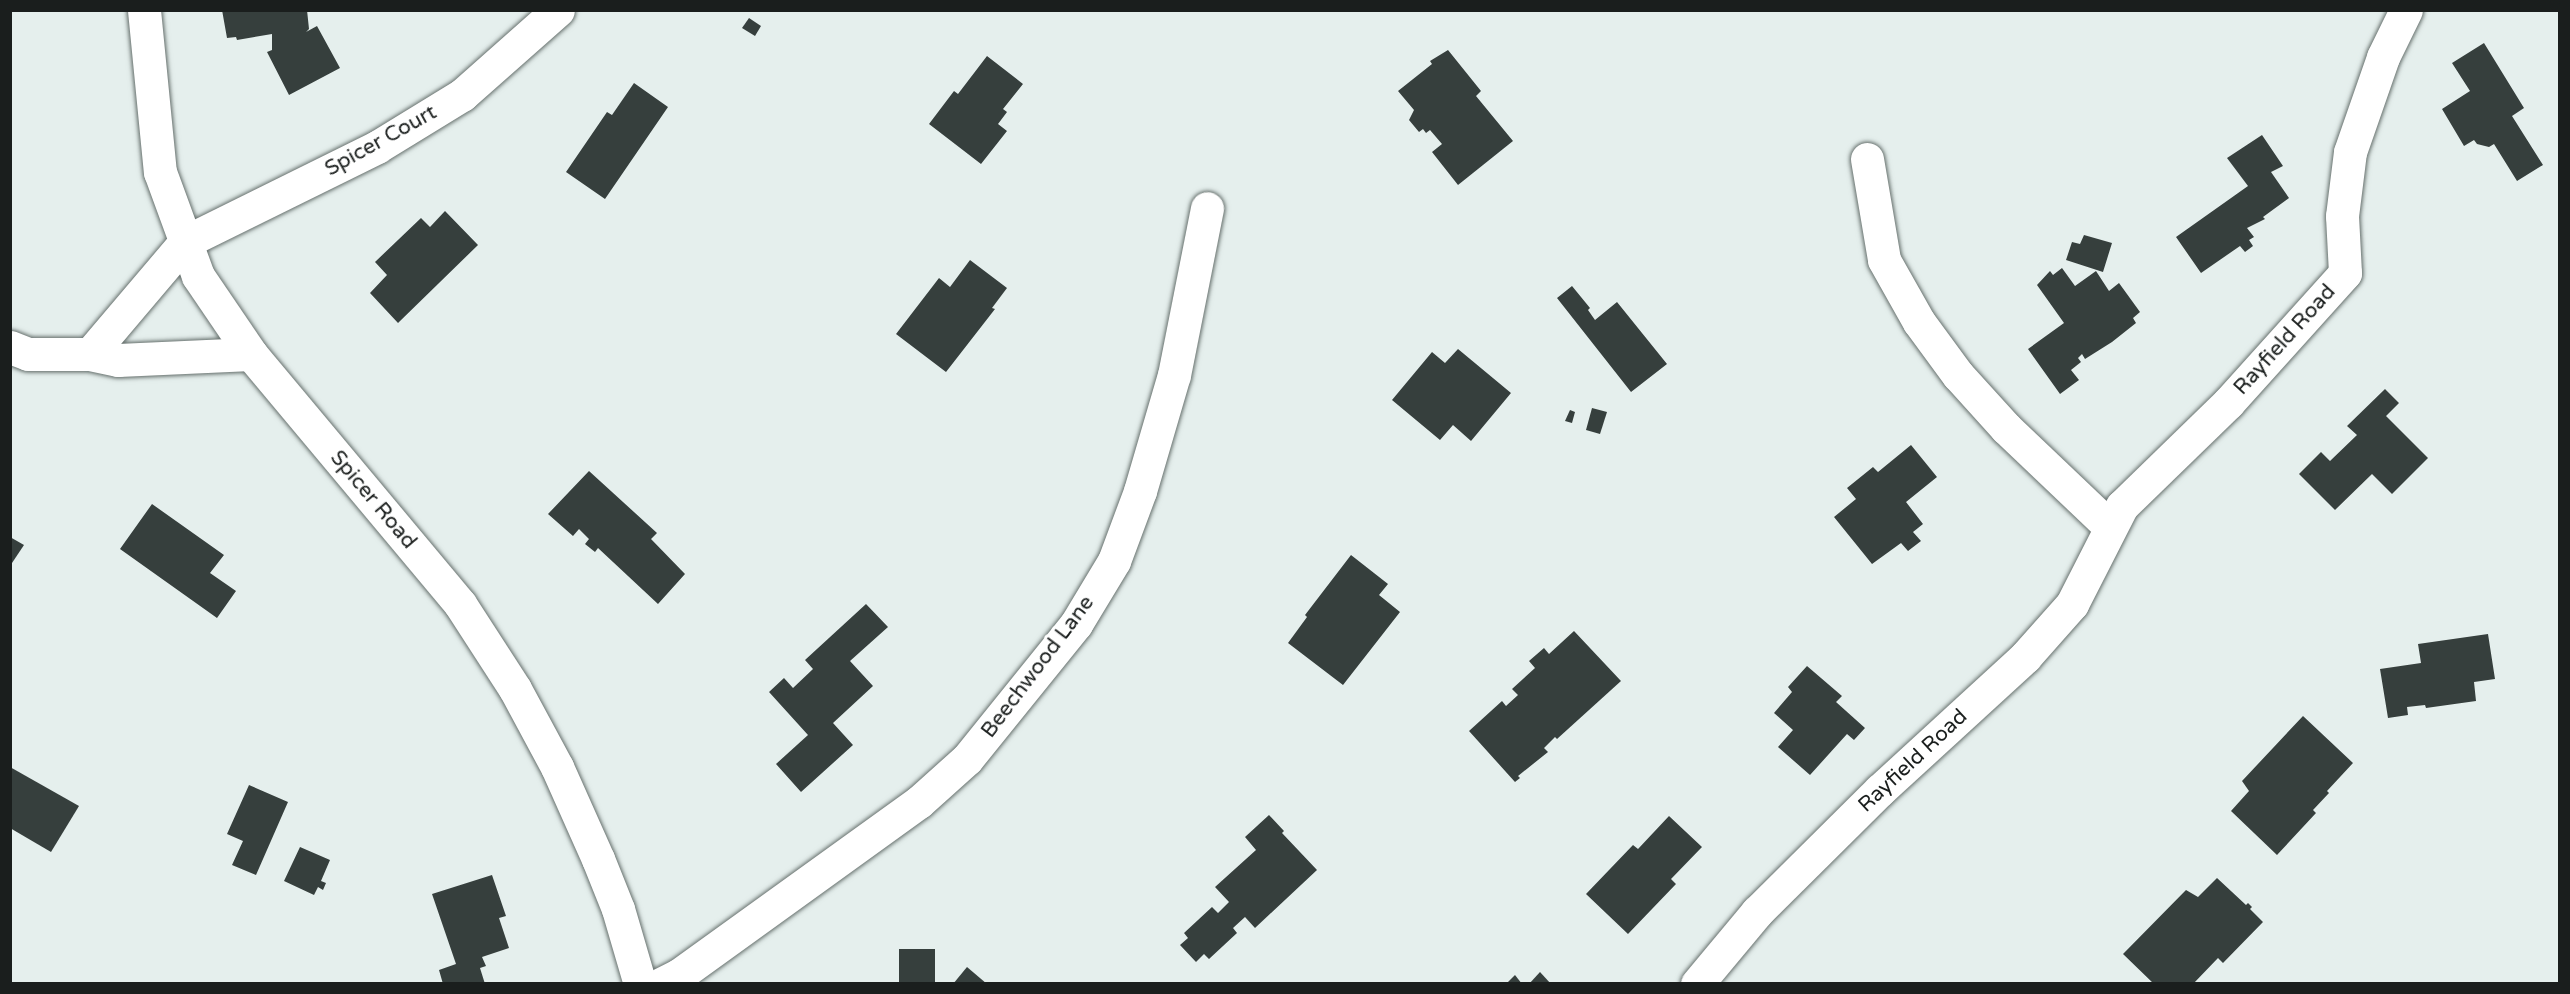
<!DOCTYPE html>
<style>
body{margin:0}
#map{position:relative;width:2570px;height:994px;overflow:hidden;background:#e5efed;font-family:"Varela Round",sans-serif}
div>[style]{position:absolute}
.building>*{inset:0;background:#363f3d}
.roads{filter:drop-shadow(0 0 2px #66706d) drop-shadow(0 0 2px #66706d)}
.street>*{height:33px;margin:-16.5px;padding:0 16.5px;transform-origin:16.5px;border-radius:16.5px;background:#fff}
span{translate:-50% -50%;white-space:nowrap;text-align:center;line-height:1.15;-webkit-text-stroke:6px #fff;paint-order:stroke}
.street-label{font-size:21px;color:#1a1e1d}
.frame{position:absolute;inset:0;border:12px solid #1a1e1d;pointer-events:none}
</style>
<div id="map">
<div class="building">
<div style="clip-path:polygon(222px 10px,307px 10px,309px 29px,306px 32px,317px 26px,340px 68px,289px 95px,267px 52px,272px 50px,272px 34px,237px 40px,236px 37px,227px 38px)"></div>
<div style="clip-path:polygon(749px 18px,761px 26px,755px 36px,742px 28px)"></div>
<div style="clip-path:polygon(2484px 43px,2524px 108px,2512px 116px,2543px 165px,2517px 181px,2494px 144px,2489px 147px,2477px 144px,2474px 140px,2464px 146px,2442px 109px,2470px 91px,2452px 63px)"></div>
<div style="clip-path:polygon(1448px 50px,1481px 91px,1476px 96px,1513px 141px,1458px 185px,1432px 152px,1442px 144px,1430px 130px,1426px 133px,1423px 129px,1419px 132px,1409px 120px,1414px 110px,1398px 91px,1432px 64px,1430px 61px)"></div>
<div style="clip-path:polygon(987px 56px,1023px 84px,1003px 109px,1007px 112px,998px 124px,1007px 131px,981px 164px,929px 124px,954px 91px,958px 94px)"></div>
<div style="clip-path:polygon(634px 83px,668px 107px,605px 199px,566px 172px,607px 112px,612px 115px)"></div>
<div style="clip-path:polygon(2262px 135px,2283px 166px,2271px 172px,2289px 198px,2263px 217px,2265px 219px,2247px 228px,2254px 237px,2249px 240px,2253px 246px,2245px 252px,2240px 246px,2201px 273px,2176px 237px,2248px 186px,2227px 158px)"></div>
<div style="clip-path:polygon(445px 211px,478px 245px,398px 323px,370px 293px,387px 275px,375px 262px,421px 218px,430px 227px)"></div>
<div style="clip-path:polygon(2084px 235px,2112px 243px,2103px 272px,2066px 260px,2072px 242px,2080px 244px)"></div>
<div style="clip-path:polygon(970px 260px,1007px 288px,992px 308px,995px 309px,946px 372px,896px 334px,939px 278px,950px 287px)"></div>
<div style="clip-path:polygon(2062px 268px,2075px 286px,2096px 271px,2109px 291px,2119px 283px,2140px 312px,2133px 318px,2136px 323px,2112px 342px,2085px 359px,2082px 354px,2078px 358px,2081px 362px,2071px 370px,2079px 380px,2060px 394px,2028px 349px,2064px 323px,2037px 285px,2050px 271px,2053px 275px)"></div>
<div style="clip-path:polygon(1572px 286px,1590px 308px,1588px 310px,1595px 320px,1617px 302px,1667px 364px,1631px 392px,1557px 298px)"></div>
<div style="clip-path:polygon(1458px 349px,1511px 393px,1471px 441px,1453px 425px,1440px 440px,1392px 400px,1432px 352px,1445px 363px)"></div>
<div style="clip-path:polygon(2385px 389px,2399px 403px,2386px 416px,2428px 458px,2392px 494px,2372px 474px,2335px 510px,2299px 474px,2321px 452px,2330px 461px,2357px 435px,2347px 426px)"></div>
<div style="clip-path:polygon(1592px 408px,1607px 412px,1600px 434px,1586px 430px)"></div>
<div style="clip-path:polygon(1570px 410px,1575px 412px,1572px 423px,1565px 421px)"></div>
<div style="clip-path:polygon(1911px 445px,1937px 477px,1906px 502px,1923px 524px,1913px 532px,1921px 541px,1908px 551px,1901px 543px,1872px 564px,1834px 517px,1856px 499px,1847px 488px,1873px 467px,1878px 472px)"></div>
<div style="clip-path:polygon(589px 471px,657px 533px,651px 539px,685px 574px,658px 604px,598px 548px,595px 552px,585px 544px,589px 539px,579px 529px,573px 536px,548px 514px)"></div>
<div style="clip-path:polygon(152px 504px,224px 555px,210px 573px,236px 591px,217px 618px,120px 549px)"></div>
<div style="clip-path:polygon(10px 537px,24px 545px,10px 566px)"></div>
<div style="clip-path:polygon(1351px 555px,1388px 584px,1379px 595px,1400px 612px,1343px 685px,1288px 643px,1307px 617px,1305px 615px)"></div>
<div style="clip-path:polygon(866px 604px,888px 627px,850px 661px,873px 686px,833px 723px,853px 745px,801px 792px,776px 764px,808px 735px,769px 692px,784px 678px,793px 688px,813px 669px,805px 660px)"></div>
<div style="clip-path:polygon(1574px 631px,1621px 681px,1557px 739px,1555px 737px,1544px 748px,1548px 752px,1518px 776px,1520px 778px,1515px 782px,1469px 731px,1502px 701px,1506px 706px,1518px 695px,1512px 689px,1535px 668px,1529px 661px,1544px 648px,1549px 654px)"></div>
<div style="clip-path:polygon(2488px 634px,2495px 679px,2474px 682px,2476px 701px,2426px 708px,2425px 705px,2407px 707px,2408px 715px,2388px 718px,2380px 669px,2421px 663px,2418px 644px)"></div>
<div style="clip-path:polygon(1807px 666px,1842px 696px,1836px 702px,1865px 728px,1854px 740px,1847px 734px,1810px 775px,1778px 747px,1793px 730px,1774px 713px,1792px 692px,1788px 687px)"></div>
<div style="clip-path:polygon(2303px 716px,2353px 763px,2327px 791px,2329px 793px,2313px 810px,2316px 813px,2277px 855px,2231px 811px,2249px 791px,2242px 781px)"></div>
<div style="clip-path:polygon(10px 767px,79px 806px,51px 852px,10px 828px)"></div>
<div style="clip-path:polygon(249px 785px,288px 802px,256px 875px,232px 865px,243px 841px,227px 834px)"></div>
<div style="clip-path:polygon(1269px 815px,1284px 831px,1282px 833px,1317px 870px,1255px 928px,1245px 917px,1233px 928px,1237px 933px,1209px 959px,1204px 954px,1196px 962px,1180px 945px,1188px 938px,1184px 933px,1212px 907px,1218px 913px,1229px 902px,1215px 887px,1256px 850px,1245px 837px)"></div>
<div style="clip-path:polygon(1669px 816px,1702px 847px,1671px 879px,1676px 884px,1628px 934px,1586px 894px,1633px 845px,1638px 849px)"></div>
<div style="clip-path:polygon(300px 847px,330px 860px,321px 881px,326px 883px,323px 890px,318px 887px,314px 895px,284px 881px)"></div>
<div style="clip-path:polygon(492px 875px,506px 916px,499px 918px,509px 948px,482px 957px,486px 966px,480px 968px,485px 984px,443px 984px,439px 970px,456px 964px,432px 894px)"></div>
<div style="clip-path:polygon(2217px 878px,2246px 905px,2248px 903px,2252px 907px,2250px 909px,2263px 922px,2223px 963px,2218px 958px,2193px 984px,2154px 984px,2123px 954px,2186px 890px,2198px 897px)"></div>
<div style="clip-path:polygon(899px 949px,935px 949px,935px 984px,899px 984px)"></div>
<div style="clip-path:polygon(967px 967px,987px 984px,953px 984px)"></div>
<div style="clip-path:polygon(1540px 972px,1551px 984px,1529px 984px)"></div>
<div style="clip-path:polygon(1515px 975px,1522px 984px,1506px 984px)"></div>
</div>
<div class="roads">
<div class="street">
<div style="left:144px;top:10px;width:163px;rotate:84.4deg"></div>
<div style="left:160px;top:172px;width:111px;rotate:69.9deg"></div>
<div style="left:198px;top:276px;width:94px;rotate:55.8deg"></div>
<div style="left:251px;top:354px;width:326px;rotate:50.1deg"></div>
<div style="left:460px;top:604px;width:101px;rotate:57.1deg"></div>
<div style="left:515px;top:689px;width:89px;rotate:61.7deg"></div>
<div style="left:557px;top:767px;width:101px;rotate:66deg"></div>
<div style="left:598px;top:859px;width:54px;rotate:68.2deg"></div>
<div style="left:618px;top:909px;width:78px;rotate:73.7deg"></div>
<div style="left:1867px;top:159px;width:102px;rotate:80.4deg"></div>
<div style="left:1884px;top:260px;width:71px;rotate:60.6deg"></div>
<div style="left:1919px;top:322px;width:66px;rotate:53.7deg"></div>
<div style="left:1958px;top:375px;width:72px;rotate:47.8deg"></div>
<div style="left:2006px;top:428px;width:144px;rotate:43.6deg"></div>
<div style="left:10px;top:347px;width:19px;rotate:21deg"></div>
<div style="left:28px;top:354px;width:62px"></div>
<div style="left:90px;top:354px;width:147px;rotate:-49.7deg"></div>
<div style="left:185px;top:242px;width:214px;rotate:-26.3deg"></div>
<div style="left:377px;top:147px;width:100px;rotate:-31.5deg"></div>
<div style="left:462px;top:95px;width:128px;rotate:-41.5deg"></div>
<div style="left:90px;top:354px;width:29px;rotate:12deg"></div>
<div style="left:118px;top:360px;width:133px;rotate:-2.6deg"></div>
<div style="left:661px;top:984px;width:20px;rotate:-27deg"></div>
<div style="left:679px;top:975px;width:296px;rotate:-35.8deg"></div>
<div style="left:919px;top:802px;width:64px;rotate:-41.9deg"></div>
<div style="left:967px;top:759px;width:174px;rotate:-51.1deg"></div>
<div style="left:1076px;top:624px;width:74px;rotate:-58.9deg"></div>
<div style="left:1114px;top:561px;width:75px;rotate:-69.6deg"></div>
<div style="left:1140px;top:491px;width:121px;rotate:-73.7deg"></div>
<div style="left:1174px;top:375px;width:170px;rotate:-78.8deg"></div>
<div style="left:1697px;top:984px;width:94px;rotate:-50.2deg"></div>
<div style="left:1757px;top:912px;width:173px;rotate:-44.8deg"></div>
<div style="left:1880px;top:790px;width:197px;rotate:-42.5deg"></div>
<div style="left:2025px;top:657px;width:71px;rotate:-48.4deg"></div>
<div style="left:2072px;top:604px;width:110px;rotate:-63deg"></div>
<div style="left:2122px;top:506px;width:148px;rotate:-44.2deg"></div>
<div style="left:2228px;top:403px;width:175px;rotate:-48deg"></div>
<div style="left:2345px;top:273px;width:57px;rotate:-93deg"></div>
<div style="left:2342px;top:216px;width:64px;rotate:-82.9deg"></div>
<div style="left:2350px;top:152px;width:101px;rotate:-70.8deg"></div>
<div style="left:2383px;top:57px;width:52px;rotate:-63.9deg"></div>
</div>
</div>
<div class="street-label">
<span style="left:381px;top:141px;rotate:-29deg">Spicer Court</span>
<span style="left:2285px;top:340px;rotate:-48deg">Rayfield Road</span>
<span style="left:373px;top:500px;rotate:50deg">Spicer Road</span>
<span style="left:1038px;top:667px;rotate:-53deg">Beechwood Lane</span>
<span style="left:1913px;top:761px;rotate:-43deg">Rayfield Road</span>
</div>
<div class="frame"></div>
</div>
